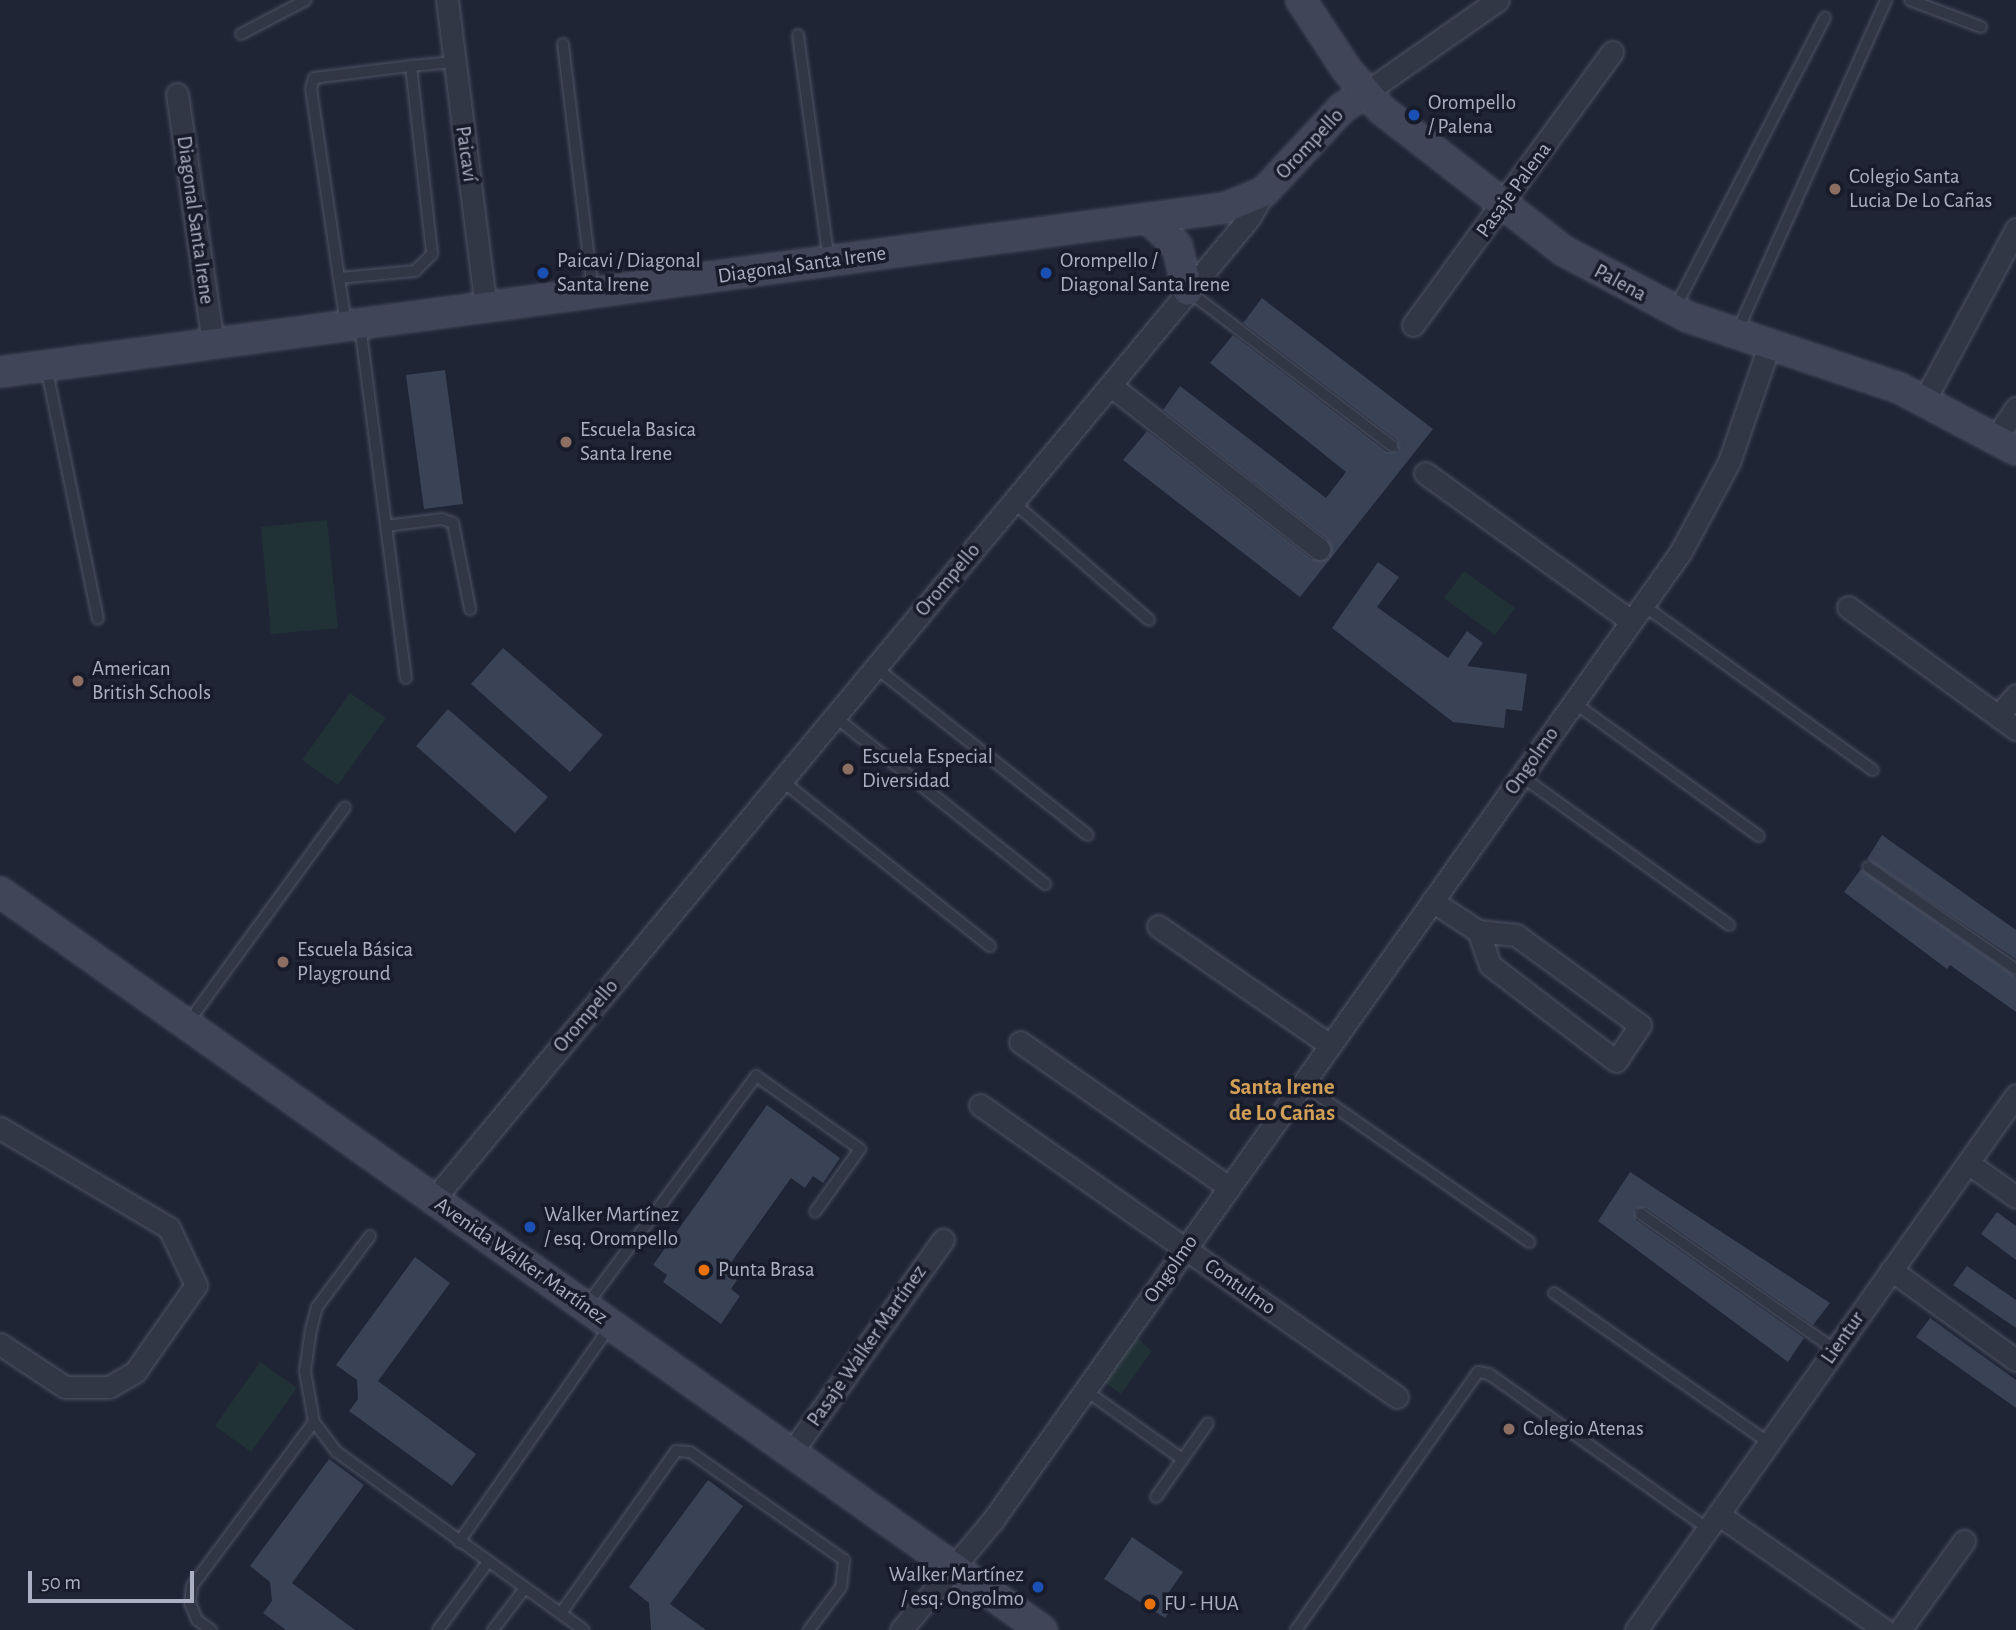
<!DOCTYPE html>
<meta charset="utf-8">
<style>
body{margin:0}
#map{position:relative;width:2016px;height:1630px;overflow:hidden;background:#1f2535;font-family:"Alegreya Sans",sans-serif}
div>[style]{position:absolute}
.green>*{inset:0;background:#213237}
.building>*{inset:0;background:#3a4256}
.roads{filter:drop-shadow(0 0 2px #4f5464) drop-shadow(0 0 2px #4f5464)}
.lane>*{height:10px;margin:-5px;padding:0 5px;transform-origin:5px;border-radius:5px;background:#323745}
.street>*{height:21px;margin:-10.5px;padding:0 10.5px;transform-origin:10.5px;border-radius:10.5px;background:#323745}
.secondary>*{height:28px;margin:-14px;padding:0 14px;transform-origin:14px;border-radius:14px;background:#404558}
.dots>*{width:19px;height:19px;translate:-50% -50%;box-sizing:border-box;border:4px solid #181c2a;border-radius:50%}
span{translate:-50% -50%;white-space:nowrap;text-align:center;line-height:1.15;-webkit-text-stroke:7px #181c2a;paint-order:stroke}
.poi-label{font-size:21px;color:#abb1c3}
.left{translate:0 -50%;text-align:left}
.right{translate:-100% -50%;text-align:right}
.street-label{font-size:21px;color:#abb1c3}
.neighbourhood-label{font-size:23px;color:#d29f57;font-weight:700}
.scale{position:absolute;left:28px;top:1571px;width:166px;height:32px;box-sizing:border-box;border:4px solid #abb1c3;border-top:0;padding-left:9px;font-size:21px;line-height:24px;white-space:nowrap;color:#abb1c3;-webkit-text-stroke:5px #181c2a;paint-order:stroke}
</style>
<div id="map">
<div class="green">
<div style="clip-path:polygon(327px 520px,338px 628px,271px 634px,261px 527px)"></div>
<div style="clip-path:polygon(1464px 571px,1515px 608px,1495px 635px,1444px 598px)"></div>
<div style="clip-path:polygon(350px 693px,386px 718px,338px 785px,302px 760px)"></div>
<div style="clip-path:polygon(1136px 1337px,1152px 1351px,1121px 1394px,1104px 1382px)"></div>
<div style="clip-path:polygon(260px 1362px,297px 1388px,251px 1452px,215px 1426px)"></div>
</div>
<div class="building">
<div style="clip-path:polygon(1262px 298px,1433px 429px,1300px 597px,1123px 460px,1147px 431px,1311px 559px,1329px 558px,1327px 539px,1163px 410px,1180px 386px,1326px 498px,1346px 472px,1210px 363px,1233px 335px,1387px 452px,1398px 451px,1397px 440px,1243px 323px)"></div>
<div style="clip-path:polygon(445px 370px,463px 504px,424px 509px,406px 375px)"></div>
<div style="clip-path:polygon(1378px 562px,1399px 577px,1377px 607px,1448px 658px,1467px 631px,1483px 643px,1467px 666px,1527px 674px,1522px 711px,1506px 709px,1504px 728px,1453px 722px,1332px 628px)"></div>
<div style="clip-path:polygon(503px 648px,603px 735px,570px 772px,471px 684px)"></div>
<div style="clip-path:polygon(448px 709px,548px 797px,515px 833px,416px 746px)"></div>
<div style="clip-path:polygon(1882px 835px,2016px 930px,2016px 959px,1867px 859px)"></div>
<div style="clip-path:polygon(1861px 869px,2016px 977px,2016px 1012px,1950px 965px,1947px 969px,1844px 892px)"></div>
<div style="clip-path:polygon(767px 1105px,840px 1158px,823px 1183px,813px 1176px,805px 1188px,791px 1178px,725px 1271px,737px 1280px,731px 1289px,740px 1296px,721px 1324px,663px 1282px,667px 1275px,653px 1265px)"></div>
<div style="clip-path:polygon(1630px 1172px,1830px 1303px,1813px 1325px,1646px 1208px,1635px 1209px,1636px 1220px,1804px 1338px,1788px 1362px,1598px 1221px)"></div>
<div style="clip-path:polygon(1997px 1212px,2016px 1226px,2016px 1260px,1981px 1234px)"></div>
<div style="clip-path:polygon(415px 1257px,450px 1283px,378px 1381px,476px 1454px,452px 1486px,349px 1411px,358px 1399px,357px 1380px,336px 1365px)"></div>
<div style="clip-path:polygon(1967px 1266px,2016px 1300px,2016px 1328px,1953px 1285px)"></div>
<div style="clip-path:polygon(1930px 1318px,2016px 1380px,2016px 1408px,1916px 1337px)"></div>
<div style="clip-path:polygon(329px 1459px,364px 1485px,292px 1583px,355px 1630px,286px 1630px,263px 1613px,272px 1601px,270px 1582px,250px 1566px)"></div>
<div style="clip-path:polygon(708px 1480px,743px 1506px,670px 1604px,706px 1630px,651px 1630px,649px 1603px,629px 1587px)"></div>
<div style="clip-path:polygon(1132px 1537px,1183px 1572px,1167px 1595px,1176px 1601px,1165px 1618px,1104px 1579px)"></div>
</div>
<div class="roads">
<div class="lane">
<div style="left:1910px;top:0;width:76px;rotate:20.8deg"></div>
<div style="left:241px;top:34px;width:73px;rotate:-27.6deg"></div>
<div style="left:798px;top:35px;width:228px;rotate:82.2deg"></div>
<div style="left:563px;top:44px;width:249px;rotate:83.1deg"></div>
<div style="left:411px;top:66px;width:189px;rotate:83.6deg"></div>
<div style="left:432px;top:254px;width:24px;rotate:135deg"></div>
<div style="left:415px;top:271px;width:76px;rotate:174.7deg"></div>
<div style="left:339px;top:278px;width:191px;rotate:-98.4deg"></div>
<div style="left:311px;top:89px;width:11px;rotate:-75deg"></div>
<div style="left:314px;top:78px;width:98px;rotate:-7.1deg"></div>
<div style="left:411px;top:66px;width:43px;rotate:-5.3deg"></div>
<div style="left:339px;top:278px;width:47px;rotate:81.3deg"></div>
<div style="left:1188px;top:291px;width:256px;rotate:37.2deg"></div>
<div style="left:1675px;top:308px;width:327px;rotate:-62.7deg"></div>
<div style="left:360px;top:325px;width:356px;rotate:82.6deg"></div>
<div style="left:1737px;top:332px;width:364px;rotate:-65.8deg"></div>
<div style="left:46px;top:366px;width:258px;rotate:78.4deg"></div>
<div style="left:1013px;top:502px;width:180px;rotate:40.9deg"></div>
<div style="left:386px;top:526px;width:56px;rotate:-7.1deg"></div>
<div style="left:442px;top:519px;width:12px;rotate:20deg"></div>
<div style="left:453px;top:523px;width:88px;rotate:78.8deg"></div>
<div style="left:1643px;top:605px;width:283px;rotate:35.7deg"></div>
<div style="left:875px;top:667px;width:271px;rotate:38.3deg"></div>
<div style="left:1573px;top:702px;width:229px;rotate:35.8deg"></div>
<div style="left:834px;top:716px;width:270px;rotate:38.5deg"></div>
<div style="left:1521px;top:776px;width:256px;rotate:35.6deg"></div>
<div style="left:781px;top:780px;width:267px;rotate:38.5deg"></div>
<div style="left:1868px;top:867px;width:180px;rotate:34.6deg"></div>
<div style="left:187px;top:1024px;width:268px;rotate:-53.9deg"></div>
<div style="left:1302px;top:1084px;width:277px;rotate:34.8deg"></div>
<div style="left:1641px;top:1214px;width:237px;rotate:35deg"></div>
<div style="left:370px;top:1236px;width:89px;rotate:126.7deg"></div>
<div style="left:317px;top:1307px;width:23px;rotate:105deg"></div>
<div style="left:311px;top:1329px;width:42px;rotate:98.1deg"></div>
<div style="left:305px;top:1371px;width:52px;rotate:80deg"></div>
<div style="left:314px;top:1422px;width:38px;rotate:53deg"></div>
<div style="left:337px;top:1452px;width:304px;rotate:35.8deg"></div>
<div style="left:1554px;top:1293px;width:262px;rotate:34.9deg"></div>
<div style="left:586px;top:1306px;width:286px;rotate:-53.5deg"></div>
<div style="left:756px;top:1076px;width:127px;rotate:35.1deg"></div>
<div style="left:860px;top:1149px;width:77px;rotate:125.5deg"></div>
<div style="left:1085px;top:1390px;width:119px;rotate:35.4deg"></div>
<div style="left:1156px;top:1497px;width:90px;rotate:-54.9deg"></div>
<div style="left:459px;top:1542px;width:264px;rotate:-55deg"></div>
<div style="left:561px;top:1613px;width:199px;rotate:-54.6deg"></div>
<div style="left:676px;top:1451px;width:14px;rotate:4deg"></div>
<div style="left:690px;top:1452px;width:188px;rotate:35deg"></div>
<div style="left:844px;top:1560px;width:27px;rotate:96deg"></div>
<div style="left:841px;top:1587px;width:54px;rotate:126.7deg"></div>
<div style="left:211px;top:1630px;width:17px;rotate:-144deg"></div>
<div style="left:197px;top:1620px;width:18px;rotate:-112deg"></div>
<div style="left:190px;top:1603px;width:17px;rotate:-83deg"></div>
<div style="left:192px;top:1586px;width:204px;rotate:-53.4deg"></div>
<div style="left:438px;top:1630px;width:84px;rotate:-53.7deg"></div>
<div style="left:493px;top:1630px;width:53px;rotate:-52.7deg"></div>
<div style="left:1296px;top:1630px;width:316px;rotate:-54.8deg"></div>
<div style="left:1478px;top:1372px;width:11px;rotate:10deg"></div>
<div style="left:1489px;top:1374px;width:268px;rotate:35.3deg"></div>
</div>
<div class="street">
<div style="left:447px;top:0;width:309px;rotate:82.8deg"></div>
<div style="left:1365px;top:93px;width:162px;rotate:-35deg"></div>
<div style="left:177px;top:94px;width:254px;rotate:81.8deg"></div>
<div style="left:1413px;top:325px;width:338px;rotate:-53.9deg"></div>
<div style="left:1110px;top:385px;width:266px;rotate:38.1deg"></div>
<div style="left:1925px;top:399px;width:193px;rotate:-61.8deg"></div>
<div style="left:1997px;top:436px;width:34px;rotate:-56deg"></div>
<div style="left:1425px;top:473px;width:254px;rotate:35.7deg"></div>
<div style="left:1848px;top:607px;width:208px;rotate:36deg"></div>
<div style="left:1998px;top:716px;width:28px;rotate:-49deg"></div>
<div style="left:1432px;top:901px;width:55px;rotate:33.1deg"></div>
<div style="left:1478px;top:931px;width:38px;rotate:6deg"></div>
<div style="left:1516px;top:935px;width:153px;rotate:36deg"></div>
<div style="left:1640px;top:1025px;width:43px;rotate:123.7deg"></div>
<div style="left:1616px;top:1061px;width:158px;rotate:-142.7deg"></div>
<div style="left:1490px;top:965px;width:36px;rotate:-109deg"></div>
<div style="left:1158px;top:926px;width:209px;rotate:34.7deg"></div>
<div style="left:1020px;top:1042px;width:254px;rotate:34.8deg"></div>
<div style="left:980px;top:1105px;width:509px;rotate:35deg"></div>
<div style="left:0;top:1128px;width:196px;rotate:30.6deg"></div>
<div style="left:169px;top:1228px;width:63px;rotate:64.7deg"></div>
<div style="left:196px;top:1285px;width:106px;rotate:125deg"></div>
<div style="left:135px;top:1372px;width:30px;rotate:150deg"></div>
<div style="left:109px;top:1387px;width:44px;rotate:180deg"></div>
<div style="left:65px;top:1387px;width:78px;rotate:-146.5deg"></div>
<div style="left:1968px;top:1163px;width:59px;rotate:35.3deg"></div>
<div style="left:434px;top:1199px;width:1275px;rotate:-50.28deg"></div>
<div style="left:1249px;top:218px;width:30px;rotate:-60deg"></div>
<div style="left:1891px;top:1270px;width:154px;rotate:35.8deg"></div>
<div style="left:791px;top:1453px;width:262px;rotate:-54.5deg"></div>
<div style="left:1718px;top:1514px;width:203px;rotate:34.8deg"></div>
<div style="left:901px;top:1630px;width:143px;rotate:-50.1deg"></div>
<div style="left:993px;top:1520px;width:1186px;rotate:-54.61deg"></div>
<div style="left:1680px;top:553px;width:103px;rotate:-61.7deg"></div>
<div style="left:1729px;top:462px;width:123px;rotate:-71deg"></div>
<div style="left:1636px;top:1630px;width:656px;rotate:-54.61deg"></div>
<div style="left:1900px;top:1630px;width:110px;rotate:-54.3deg"></div>
</div>
<div class="secondary">
<div style="left:1301px;top:0;width:84px;rotate:56.7deg"></div>
<div style="left:1347px;top:70px;width:53px;rotate:48.8deg"></div>
<div style="left:1382px;top:110px;width:230px;rotate:37.8deg"></div>
<div style="left:1564px;top:251px;width:140px;rotate:28deg"></div>
<div style="left:1688px;top:317px;width:223px;rotate:18.6deg"></div>
<div style="left:1899px;top:388px;width:132px;rotate:27.9deg"></div>
<div style="left:1149px;top:219px;width:39px;rotate:44deg"></div>
<div style="left:1177px;top:246px;width:46px;rotate:76.3deg"></div>
<div style="left:0;top:372px;width:1236px;rotate:-7.63deg"></div>
<div style="left:1225px;top:208px;width:42px;rotate:-22.3deg"></div>
<div style="left:1264px;top:192px;width:115px;rotate:-47.1deg"></div>
<div style="left:1342px;top:108px;width:27px;rotate:-33deg"></div>
<div style="left:0;top:892px;width:1277px;rotate:35.31deg"></div>
</div>
</div>
<div class="dots">
<div style="left:1414px;top:115px;background:#1a4fb4"></div>
<div style="left:1835px;top:189px;background:#8d6e63"></div>
<div style="left:543px;top:273px;background:#1a4fb4"></div>
<div style="left:1046px;top:273px;background:#1a4fb4"></div>
<div style="left:566px;top:442px;background:#8d6e63"></div>
<div style="left:78px;top:681px;background:#8d6e63"></div>
<div style="left:848px;top:769px;background:#8d6e63"></div>
<div style="left:283px;top:962px;background:#8d6e63"></div>
<div style="left:530px;top:1227px;background:#1a4fb4"></div>
<div style="left:704px;top:1270px;background:#e8710a"></div>
<div style="left:1509px;top:1429px;background:#8d6e63"></div>
<div style="left:1038px;top:1587px;background:#1a4fb4"></div>
<div style="left:1150px;top:1604px;background:#e8710a"></div>
</div>
<div class="poi-label">
<span class="left" style="left:1428px;top:115px">Orompello<br>/ Palena</span>
<span class="left" style="left:1849px;top:189px">Colegio Santa<br>Lucia De Lo Cañas</span>
<span class="left" style="left:557px;top:273px">Paicavi / Diagonal<br>Santa Irene</span>
<span class="left" style="left:1060px;top:273px">Orompello /<br>Diagonal Santa Irene</span>
<span class="left" style="left:580px;top:442px">Escuela Basica<br>Santa Irene</span>
<span class="left" style="left:92px;top:681px">American<br>British Schools</span>
<span class="left" style="left:862px;top:769px">Escuela Especial<br>Diversidad</span>
<span class="left" style="left:297px;top:962px">Escuela Básica<br>Playground</span>
<span class="left" style="left:544px;top:1227px">Walker Martínez<br>/ esq. Orompello</span>
<span class="left" style="left:718px;top:1270px">Punta Brasa</span>
<span class="left" style="left:1523px;top:1429px">Colegio Atenas</span>
<span class="right" style="left:1024px;top:1587px">Walker Martínez<br>/ esq. Ongolmo</span>
<span class="left" style="left:1164px;top:1604px">FU - HUA</span>
</div>
<div class="street-label">
<span style="left:1310px;top:144px;rotate:-47deg">Orompello</span>
<span style="left:466px;top:154px;rotate:82deg">Paicaví</span>
<span style="left:1514px;top:190px;rotate:-54deg">Pasaje Palena</span>
<span style="left:195px;top:220px;rotate:82deg">Diagonal Santa Irene</span>
<span style="left:802px;top:265px;rotate:-8deg">Diagonal Santa Irene</span>
<span style="left:1620px;top:283px;rotate:28deg">Palena</span>
<span style="left:948px;top:580px;rotate:-50deg">Orompello</span>
<span style="left:1532px;top:761px;rotate:-55deg">Ongolmo</span>
<span style="left:586px;top:1016px;rotate:-50deg">Orompello</span>
<span style="left:521px;top:1261px;rotate:35deg">Avenida Walker Martínez</span>
<span style="left:1171px;top:1269px;rotate:-55deg">Ongolmo</span>
<span style="left:1240px;top:1287px;rotate:35deg">Contulmo</span>
<span style="left:1843px;top:1338px;rotate:-55deg">Lientur</span>
<span style="left:867px;top:1346px;rotate:-55deg">Pasaje Walker Martínez</span>
</div>
<div class="neighbourhood-label">
<span style="left:1282px;top:1101px">Santa Irene<br>de Lo Cañas</span>
</div>
<div class="scale">50 m</div>
</div>
